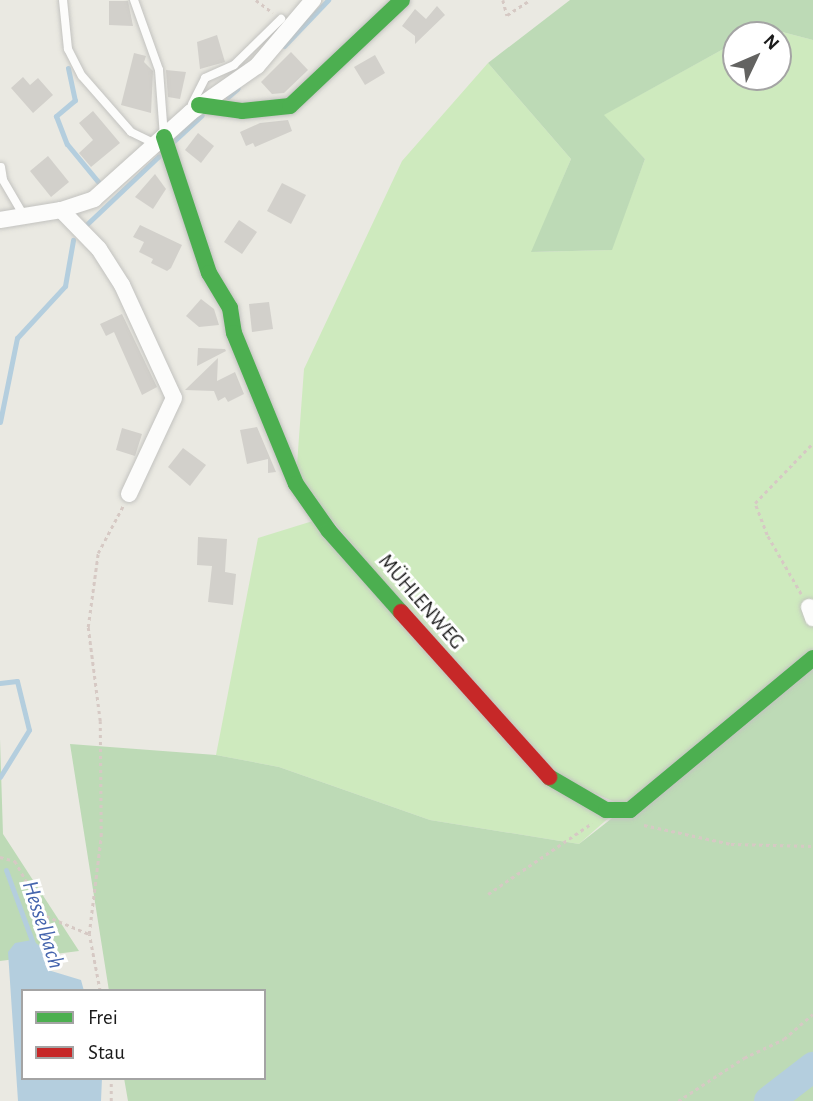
<!DOCTYPE html>
<meta charset="utf-8">
<style>
body{margin:0}
#map{position:relative;width:813px;height:1101px;overflow:hidden;background:#eae9e2;font-family:"Alegreya Sans",sans-serif}
div>[style]{position:absolute}
.grass>*{inset:0;background:#ceeabe}
.forest>*{inset:0;background:#bddab6}
.water>*{inset:0;background:#b4cede}
.stream>*{height:5px;margin:-2.5px;padding:0 2.5px;transform-origin:2.5px;border-radius:2.5px;background:#b4cede}
.river>*{height:30px;margin:-15px;padding:0 15px;transform-origin:15px;border-radius:15px;background:#b4cede}
.building>*{inset:0;background:#d2d0cb}
.path>*{height:2.5px;margin-top:-1.25px;transform-origin:0;background:repeating-linear-gradient(90deg,#d6c9c4 0 3.5px,transparent 0 7px)}
.roads{filter:drop-shadow(0 0 2px #c2c2bf) drop-shadow(0 0 2px #c2c2bf)}
.lane>*{height:8px;margin:-4px;padding:0 4px;transform-origin:4px;border-radius:4px;background:#fcfcfb}
.street>*{height:16px;margin:-8px;padding:0 8px;transform-origin:8px;border-radius:8px;background:#fcfcfb}
.fast>*{height:16px;margin:-8px;padding:0 8px;transform-origin:8px;border-radius:8px;background:#4caf50}
.jam>*{height:16px;margin:-8px;padding:0 8px;transform-origin:8px;border-radius:8px;background:#c62828}
span{translate:-50% -50%;white-space:nowrap;text-align:center;line-height:1.15;-webkit-text-stroke:6px #fff;paint-order:stroke}
.street-label{font-size:21px;color:#1b1b1b}
.water-label{font-size:23px;color:#4464ad;font-style:italic}
.legend{position:absolute;left:21px;top:989px;width:245px;height:91px;box-sizing:border-box;background:#fff;border:2px solid #a4a4a4;margin:0;padding:9px 12px;list-style:none;font-size:21px;color:#1b1b1b}
.legend li{display:flex;align-items:center;gap:14px;height:35px}
.legend b{width:35px;border:2px solid #a4a4a4}
.north{position:absolute;left:722px;top:21px;width:70px;height:70px;box-sizing:border-box;background:#fff;border:2px solid #a4a4a4;border-radius:50%;rotate:46deg;font-size:19px;font-weight:700;line-height:28px;text-align:center;color:#1b1b1b}
.north::after{content:'';display:block;margin:auto;width:24px;height:32px;background:#636361;clip-path:polygon(50% 0,100% 100%,50% 72%,0 100%)}
</style>
<div id="map">
<div class="grass">
<div style="clip-path:polygon(763px 27px,813px 40px,813px 655px,629px 808px,547px 773px,296px 478px,304px 369px,402px 161px,488px 63px,571px 159px,532px 252px,611px 250px,645px 159px,603px 115px,736px 42px,736px 77px,778px 77px,778px 35px,748px 35px)"></div>
<div style="clip-path:polygon(316px 520px,499px 729px,612px 815px,579px 844px,430px 820px,279px 767px,216px 755px,258px 538px)"></div>
</div>
<div class="forest">
<div style="clip-path:polygon(570px 0,813px 0,813px 40px,763px 27px,736px 35px,736px 42px,604px 115px,645px 159px,612px 250px,531px 252px,571px 159px,488px 63px)"></div>
<div style="clip-path:polygon(813px 661px,813px 1101px,128px 1101px,124px 1078px,264px 1078px,264px 991px,109px 991px,70px 744px,216px 755px,279px 767px,430px 820px,579px 844px)"></div>
<div style="clip-path:polygon(0 739px,3px 834px,79px 951px,0 961px)"></div>
</div>
<div class="water">
<div style="clip-path:polygon(32px 940px,45px 950px,48px 970px,81px 980px,84px 991px,23px 991px,23px 1078px,102px 1078px,101px 1101px,18px 1101px,8px 952px,15px 943px)"></div>
</div>
<div class="stream">
<div style="left:284px;top:46px;width:64px;rotate:-46.3deg"></div>
<div style="left:68px;top:68px;width:33px;rotate:78deg"></div>
<div style="left:75px;top:100px;width:25px;rotate:140deg"></div>
<div style="left:56px;top:116px;width:30px;rotate:69deg"></div>
<div style="left:67px;top:144px;width:52px;rotate:50.5deg"></div>
<div style="left:228px;top:97px;width:13px;rotate:-42deg"></div>
<div style="left:174px;top:141px;width:38px;rotate:-43deg"></div>
<div style="left:86px;top:225px;width:100px;rotate:-43.4deg"></div>
<div style="left:0;top:422px;width:86px;rotate:-78.6deg"></div>
<div style="left:17px;top:338px;width:71px;rotate:-47.3deg"></div>
<div style="left:65px;top:286px;width:47px;rotate:-80.1deg"></div>
<div style="left:0;top:683px;width:17px;rotate:-7deg"></div>
<div style="left:17px;top:681px;width:50px;rotate:76.2deg"></div>
<div style="left:29px;top:730px;width:55px;rotate:121.7deg"></div>
<div style="left:6px;top:870px;width:81px;rotate:69.8deg"></div>
</div>
<div class="river">
<div style="left:769px;top:1101px;width:56px;rotate:-37.7deg"></div>
</div>
<div class="building">
<div style="clip-path:polygon(109px 1px,128px 1px,133px 26px,109px 25px)"></div>
<div style="clip-path:polygon(437px 6px,445px 15px,415px 44px,415px 36px,402px 26px,415px 9px,426px 19px)"></div>
<div style="clip-path:polygon(217px 35px,225px 62px,200px 69px,197px 42px)"></div>
<div style="clip-path:polygon(291px 52px,308px 70px,284px 93px,272px 94px,261px 82px)"></div>
<div style="clip-path:polygon(134px 53px,146px 56px,144px 62px,153px 71px,151px 113px,121px 105px)"></div>
<div style="clip-path:polygon(375px 55px,385px 73px,365px 85px,354px 67px)"></div>
<div style="clip-path:polygon(166px 70px,186px 72px,180px 99px,168px 97px)"></div>
<div style="clip-path:polygon(23px 77px,30px 85px,38px 78px,53px 95px,33px 113px,11px 88px)"></div>
<div style="clip-path:polygon(93px 111px,120px 143px,91px 167px,79px 153px,93px 140px,79px 123px)"></div>
<div style="clip-path:polygon(288px 120px,292px 131px,255px 147px,253px 143px,246px 146px,240px 132px,260px 123px)"></div>
<div style="clip-path:polygon(198px 133px,214px 146px,201px 163px,185px 150px)"></div>
<div style="clip-path:polygon(48px 156px,69px 182px,51px 197px,30px 171px)"></div>
<div style="clip-path:polygon(155px 174px,166px 189px,153px 209px,135px 197px)"></div>
<div style="clip-path:polygon(282px 183px,306px 195px,291px 224px,267px 211px)"></div>
<div style="clip-path:polygon(239px 220px,257px 232px,242px 254px,224px 242px)"></div>
<div style="clip-path:polygon(140px 225px,182px 245px,171px 268px,167px 271px,151px 263px,153px 259px,139px 252px,144px 242px,133px 237px)"></div>
<div style="clip-path:polygon(201px 299px,214px 309px,219px 325px,199px 327px,186px 316px)"></div>
<div style="clip-path:polygon(269px 302px,273px 329px,252px 332px,249px 304px)"></div>
<div style="clip-path:polygon(122px 314px,157px 387px,142px 395px,114px 332px,106px 336px,100px 324px)"></div>
<div style="clip-path:polygon(198px 348px,225px 349px,226px 351px,197px 366px)"></div>
<div style="clip-path:polygon(218px 358px,217px 381px,235px 372px,244px 394px,228px 402px,225px 397px,218px 401px,214px 391px,185px 390px)"></div>
<div style="clip-path:polygon(257px 427px,276px 472px,268px 473px,268px 459px,247px 464px,240px 430px)"></div>
<div style="clip-path:polygon(122px 428px,142px 434px,135px 456px,116px 450px)"></div>
<div style="clip-path:polygon(183px 448px,206px 465px,190px 486px,168px 467px)"></div>
<div style="clip-path:polygon(198px 537px,227px 539px,225px 572px,236px 574px,233px 605px,208px 602px,212px 566px,197px 565px)"></div>
</div>
<div class="path">
<div style="left:256px;top:0;width:21px;rotate:37deg"></div>
<div style="left:503px;top:0;width:16px;rotate:75deg"></div>
<div style="left:507px;top:15px;width:27px;rotate:-33deg"></div>
<div style="left:801px;top:594px;width:68px;rotate:-120deg"></div>
<div style="left:767px;top:535px;width:34px;rotate:-111deg"></div>
<div style="left:755px;top:503px;width:83px;rotate:-46deg"></div>
<div style="left:644px;top:825px;width:89px;rotate:12.3deg"></div>
<div style="left:731px;top:844px;width:82px;rotate:1.4deg"></div>
<div style="left:0;top:857px;width:16px;rotate:15deg"></div>
<div style="left:15px;top:861px;width:63px;rotate:60.6deg"></div>
<div style="left:46px;top:916px;width:47px;rotate:22.7deg"></div>
<div style="left:488px;top:894px;width:126px;rotate:-34.3deg"></div>
<div style="left:100px;top:991px;width:58px;rotate:-100.9deg"></div>
<div style="left:89px;top:934px;width:99px;rotate:-83deg"></div>
<div style="left:101px;top:836px;width:115px;rotate:-90.5deg"></div>
<div style="left:100px;top:721px;width:95px;rotate:-97.3deg"></div>
<div style="left:88px;top:627px;width:75px;rotate:-82.3deg"></div>
<div style="left:98px;top:553px;width:53px;rotate:-62deg"></div>
<div style="left:111px;top:1101px;width:23px;rotate:-90deg"></div>
<div style="left:678px;top:1101px;width:79px;rotate:-33.1deg"></div>
<div style="left:744px;top:1058px;width:44px;rotate:-25.4deg"></div>
<div style="left:784px;top:1039px;width:38px;rotate:-41deg"></div>
</div>
<div class="roads">
<div class="lane">
<div style="left:63px;top:0;width:49px;rotate:84.2deg"></div>
<div style="left:68px;top:49px;width:30px;rotate:63deg"></div>
<div style="left:82px;top:76px;width:74px;rotate:48.8deg"></div>
<div style="left:131px;top:132px;width:28px;rotate:26deg"></div>
<div style="left:134px;top:0;width:74px;rotate:70.3deg"></div>
<div style="left:159px;top:70px;width:66px;rotate:85.7deg"></div>
<div style="left:192px;top:104px;width:29px;rotate:-63deg"></div>
<div style="left:205px;top:78px;width:32px;rotate:-24deg"></div>
<div style="left:234px;top:65px;width:66px;rotate:-44.4deg"></div>
<div style="left:1px;top:167px;width:13px;rotate:81deg"></div>
<div style="left:3px;top:180px;width:42px;rotate:59.7deg"></div>
</div>
<div class="street">
<div style="left:61px;top:210px;width:54px;rotate:45.7deg"></div>
<div style="left:99px;top:249px;width:43px;rotate:57.4deg"></div>
<div style="left:122px;top:285px;width:124px;rotate:65.3deg"></div>
<div style="left:174px;top:398px;width:106px;rotate:115.1deg"></div>
<div style="left:0;top:220px;width:62px;rotate:-9.3deg"></div>
<div style="left:61px;top:210px;width:35px;rotate:-18deg"></div>
<div style="left:94px;top:199px;width:130px;rotate:-41.9deg"></div>
<div style="left:191px;top:112px;width:80px;rotate:-34.9deg"></div>
<div style="left:257px;top:66px;width:87px;rotate:-49.7deg"></div>
<div style="left:809px;top:607px;width:12px;rotate:70deg"></div>
</div>
<div class="fast">
<div style="left:199px;top:105px;width:43px;rotate:7.9deg"></div>
<div style="left:242px;top:111px;width:48px;rotate:-5.9deg"></div>
<div style="left:290px;top:106px;width:154px;rotate:-43.4deg"></div>
<div style="left:164px;top:137px;width:143px;rotate:71.7deg"></div>
<div style="left:209px;top:273px;width:41px;rotate:59deg"></div>
<div style="left:230px;top:308px;width:25px;rotate:81deg"></div>
<div style="left:234px;top:333px;width:163px;rotate:67.7deg"></div>
<div style="left:296px;top:484px;width:57px;rotate:54.9deg"></div>
<div style="left:329px;top:531px;width:108px;rotate:48.4deg"></div>
<div style="left:549px;top:777px;width:66px;rotate:30.1deg"></div>
<div style="left:606px;top:810px;width:24px"></div>
<div style="left:630px;top:810px;width:238px;rotate:-39.7deg"></div>
</div>
<div class="jam">
<div style="left:401px;top:612px;width:222px;rotate:48.1deg"></div>
</div>
</div>
<div class="street-label">
<span style="left:421px;top:602px;rotate:49deg">MÜHLENWEG</span>
</div>
<div class="water-label">
<span style="left:42px;top:925px;rotate:72deg">Hesselbach</span>
</div>
<ul class="legend">
<li><b style="height:9px;background:#4caf50"></b>Frei</li>
<li><b style="height:9px;background:#c62828"></b>Stau</li>
</ul>
<div class="north">N</div>
</div>
